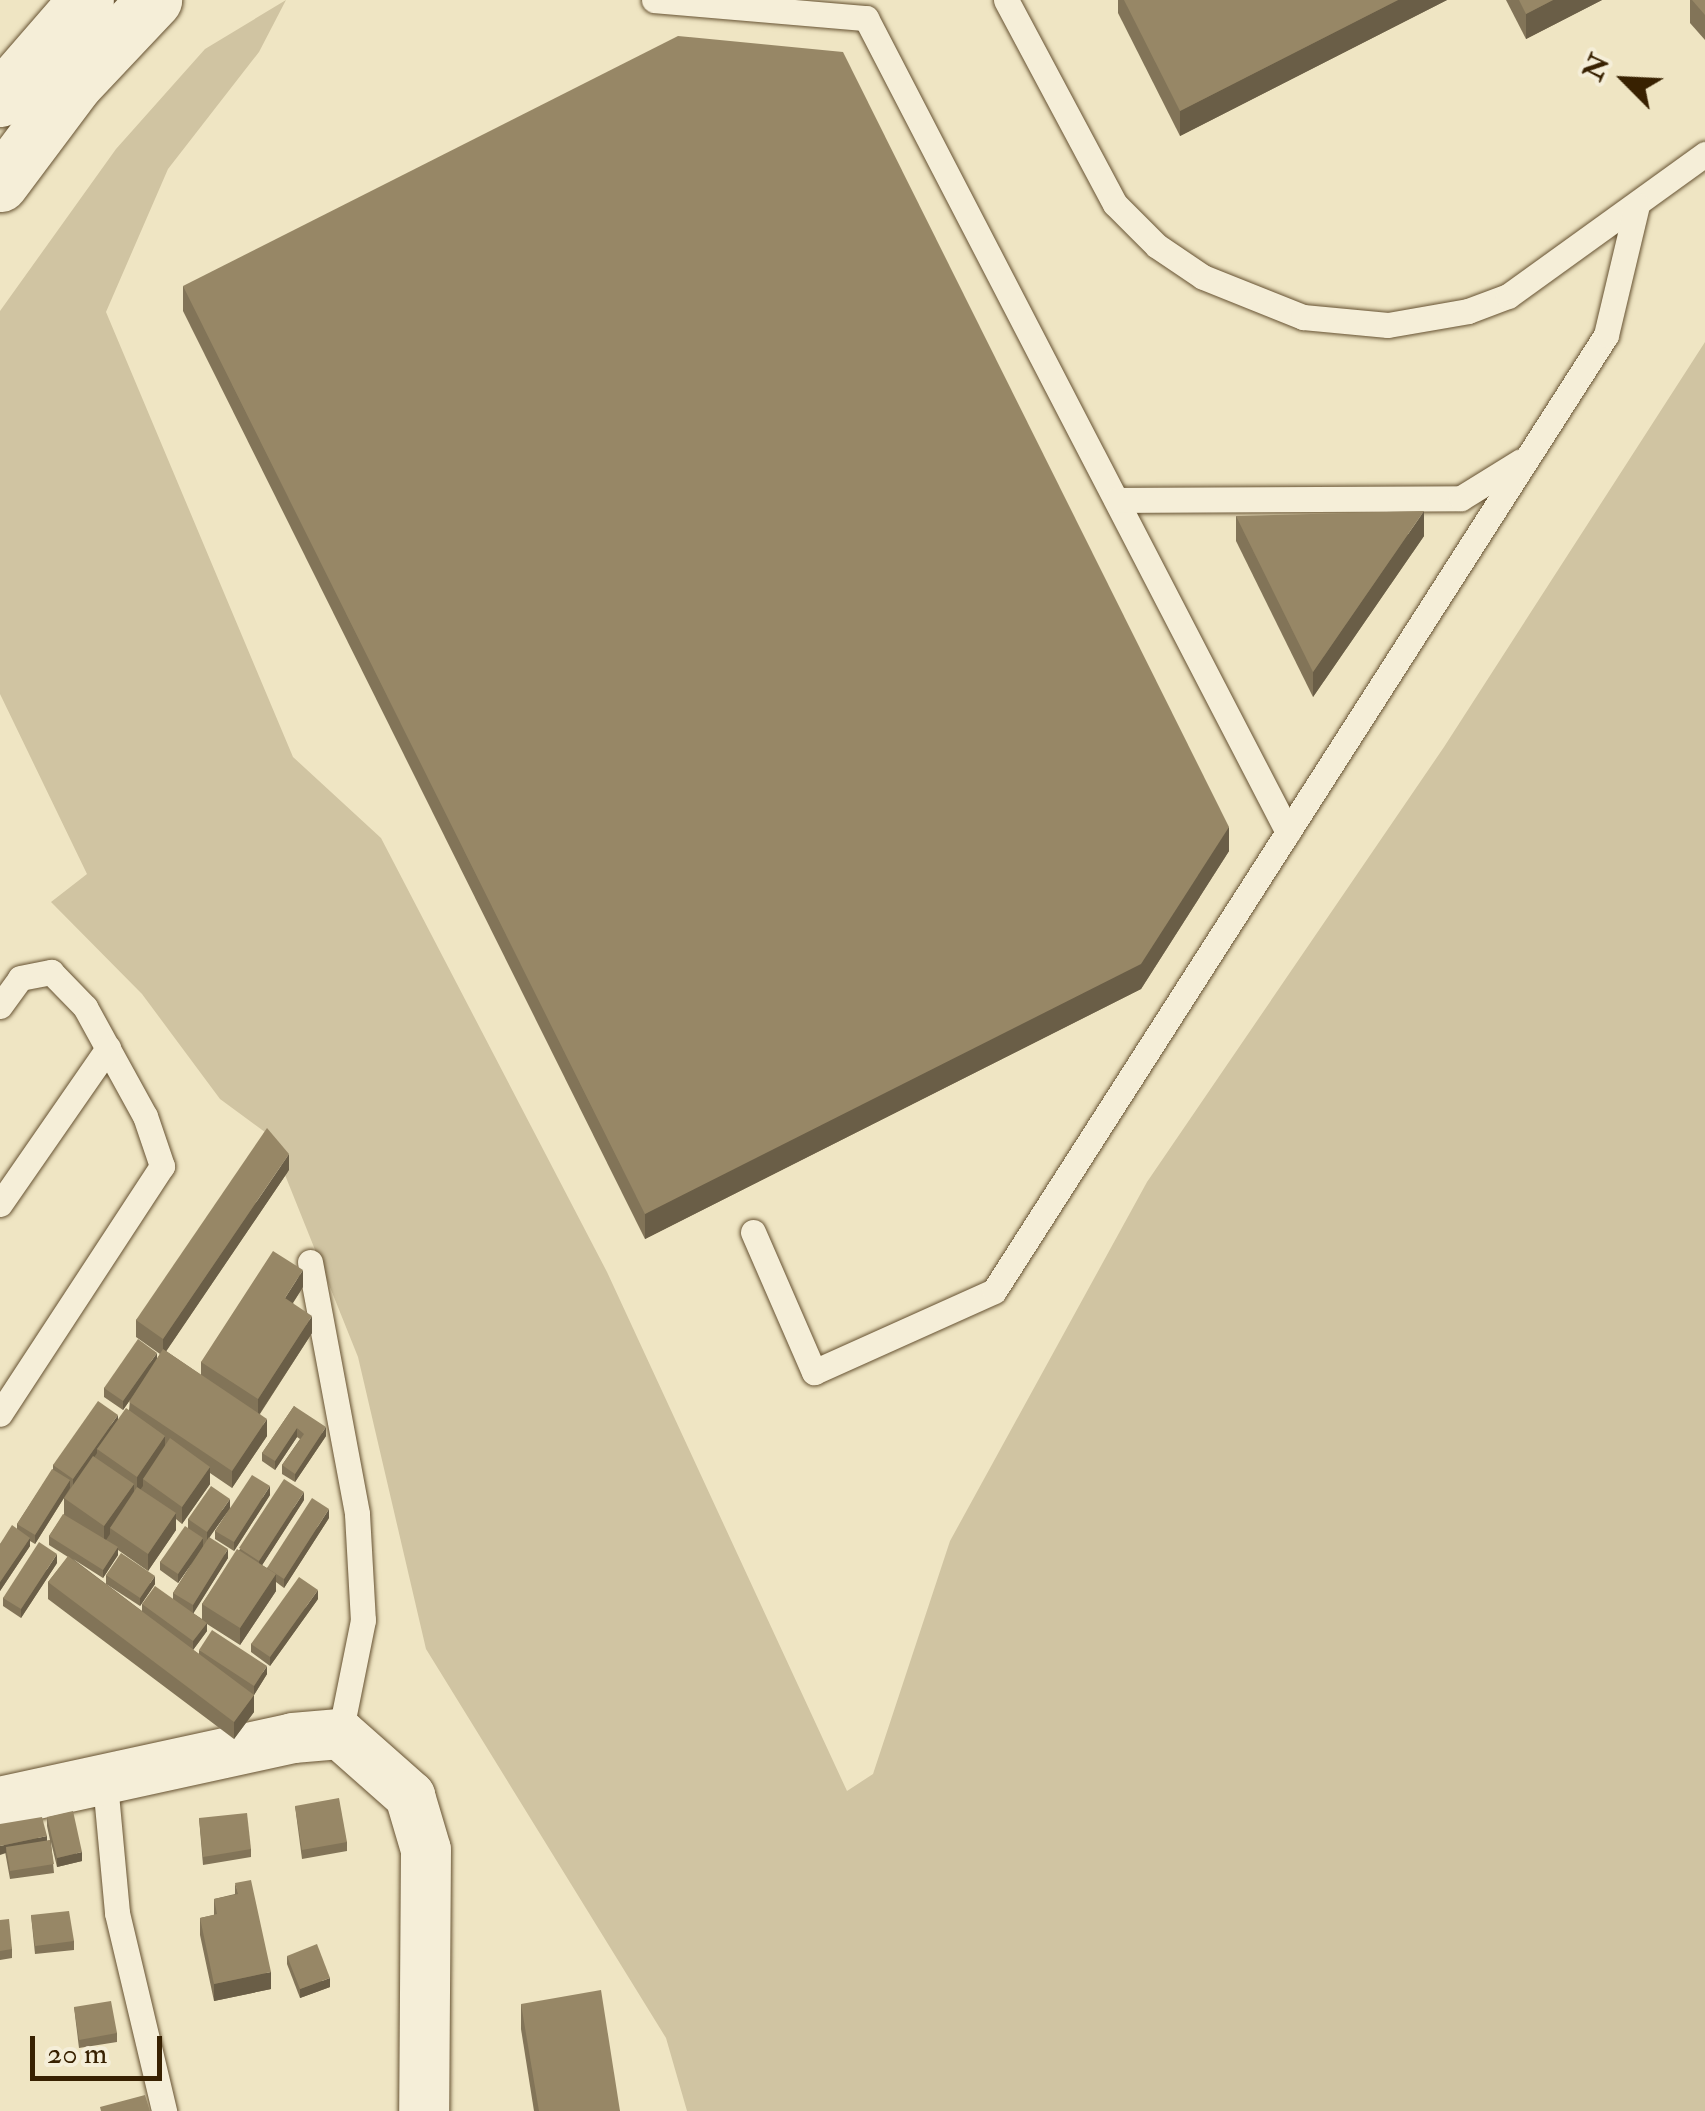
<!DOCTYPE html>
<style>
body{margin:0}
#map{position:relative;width:1705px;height:2111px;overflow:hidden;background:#efe5c3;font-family:"IM FELL Double Pica",serif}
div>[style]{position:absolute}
.green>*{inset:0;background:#d0c4a2}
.roads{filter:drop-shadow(0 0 2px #665232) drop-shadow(0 0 2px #665232)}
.lane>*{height:25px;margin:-12.5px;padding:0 12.5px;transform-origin:12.5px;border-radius:12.5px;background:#f5eed8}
.street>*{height:50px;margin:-25px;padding:0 25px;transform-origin:25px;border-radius:25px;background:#f5eed8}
.secondary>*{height:55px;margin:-27.5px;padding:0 27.5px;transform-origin:27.5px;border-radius:27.5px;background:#f5eed8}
.wall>*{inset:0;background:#827458}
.shaded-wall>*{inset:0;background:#6a5e47}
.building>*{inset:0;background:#978766}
span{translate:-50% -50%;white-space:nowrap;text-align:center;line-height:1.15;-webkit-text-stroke:8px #f5eed8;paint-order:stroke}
.north{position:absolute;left:1575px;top:30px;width:100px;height:100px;-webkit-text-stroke:8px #f5eed8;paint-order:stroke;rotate:294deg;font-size:28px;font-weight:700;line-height:40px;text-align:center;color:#382101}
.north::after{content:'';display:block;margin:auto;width:35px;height:45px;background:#382101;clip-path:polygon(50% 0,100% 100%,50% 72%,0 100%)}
.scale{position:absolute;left:30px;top:2036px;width:132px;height:45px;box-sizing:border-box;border:5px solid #382101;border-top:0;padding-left:12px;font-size:30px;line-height:35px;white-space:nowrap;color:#382101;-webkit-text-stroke:8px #f5eed8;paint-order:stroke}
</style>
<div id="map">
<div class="green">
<div style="clip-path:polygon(286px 0,259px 52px,168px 169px,106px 312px,293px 757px,381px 838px,607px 1272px,847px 1791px,873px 1774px,950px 1541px,1147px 1182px,1444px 747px,1705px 342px,1705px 2111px,687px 2111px,666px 2038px,426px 1649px,358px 1357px,269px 1135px,220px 1099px,142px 994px,51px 902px,87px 874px,0 694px,0 311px,116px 149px,205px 49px)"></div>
</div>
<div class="roads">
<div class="lane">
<div style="left:654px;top:0;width:213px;rotate:4.9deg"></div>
<div style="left:866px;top:18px;width:917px;rotate:62.6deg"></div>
<div style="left:1006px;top:0;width:231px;rotate:61.9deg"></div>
<div style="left:1115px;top:204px;width:59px;rotate:45deg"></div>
<div style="left:1157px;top:246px;width:55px;rotate:34deg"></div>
<div style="left:1203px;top:277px;width:108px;rotate:21.8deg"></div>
<div style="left:1303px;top:317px;width:85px;rotate:5.4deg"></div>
<div style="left:1388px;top:325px;width:81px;rotate:-9.9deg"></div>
<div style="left:1468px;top:311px;width:43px;rotate:-20.6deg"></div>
<div style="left:1508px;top:296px;width:243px;rotate:-35.8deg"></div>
<div style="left:1117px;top:500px;width:344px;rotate:-0.3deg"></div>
<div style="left:1461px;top:498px;width:70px;rotate:-31.7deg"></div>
<div style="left:0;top:1006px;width:34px;rotate:-54deg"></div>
<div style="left:20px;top:978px;width:32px;rotate:-11deg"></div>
<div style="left:51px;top:972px;width:49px;rotate:45.8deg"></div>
<div style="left:85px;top:1007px;width:124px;rotate:61.2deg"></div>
<div style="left:145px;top:1116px;width:53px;rotate:71.2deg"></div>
<div style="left:162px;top:1166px;width:296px;rotate:123.2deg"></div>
<div style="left:0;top:1204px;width:190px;rotate:-55.3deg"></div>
<div style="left:753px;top:1232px;width:153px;rotate:66.5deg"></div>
<div style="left:814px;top:1372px;width:197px;rotate:-24.2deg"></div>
<div style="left:994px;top:1291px;width:1135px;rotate:-57.37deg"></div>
<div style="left:1606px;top:335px;width:134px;rotate:-76.6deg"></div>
<div style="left:310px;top:1262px;width:256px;rotate:79.4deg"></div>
<div style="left:357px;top:1514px;width:106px;rotate:86.8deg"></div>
<div style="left:363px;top:1620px;width:116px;rotate:101.4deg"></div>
<div style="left:105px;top:1783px;width:131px;rotate:84.7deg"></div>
<div style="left:117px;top:1913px;width:204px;rotate:76.6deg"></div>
</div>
<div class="street">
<div style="left:0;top:1802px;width:300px;rotate:-12.3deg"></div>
<div style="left:293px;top:1738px;width:47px;rotate:-4.9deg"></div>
<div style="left:340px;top:1734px;width:94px;rotate:41.5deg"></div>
<div style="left:410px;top:1796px;width:56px;rotate:73.5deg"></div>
<div style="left:426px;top:1850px;width:261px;rotate:90.4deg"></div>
</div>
<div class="secondary">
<div style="left:0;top:99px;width:131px;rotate:-49deg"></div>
<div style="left:0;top:184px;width:124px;rotate:-53.2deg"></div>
<div style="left:74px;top:85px;width:117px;rotate:-46.7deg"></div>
</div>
</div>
<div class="wall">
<div style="clip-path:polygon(1118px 0,1447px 0,1180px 136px,1118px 13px)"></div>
<div style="clip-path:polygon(1506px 0,1602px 0,1526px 39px)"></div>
<div style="clip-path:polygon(1690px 0,1705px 0,1705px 40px,1690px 23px)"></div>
<div style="clip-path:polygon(183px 286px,1229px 851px,1141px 989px,645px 1239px,183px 311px)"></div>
<div style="clip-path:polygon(1236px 516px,1424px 536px,1313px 697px,1236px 541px)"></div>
<div style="clip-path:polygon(289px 1170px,166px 1351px,201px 1375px,201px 1362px,303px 1287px,293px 1303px,312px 1333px,260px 1414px,267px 1436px,232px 1488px,210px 1473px,210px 1484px,182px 1524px,176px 1519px,176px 1530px,148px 1571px,118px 1550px,118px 1555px,103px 1578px,73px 1559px,142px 1611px,142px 1604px,173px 1599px,173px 1593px,192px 1563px,178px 1583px,160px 1570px,160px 1562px,188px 1528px,188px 1519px,230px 1508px,270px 1495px,234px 1551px,215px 1539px,215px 1531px,229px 1510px,209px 1537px,228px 1558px,193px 1613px,202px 1619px,202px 1604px,239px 1550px,304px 1500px,262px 1565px,267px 1568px,329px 1518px,284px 1588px,276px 1582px,276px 1591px,240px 1645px,207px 1624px,207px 1631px,193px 1650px,199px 1654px,199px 1650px,267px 1674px,254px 1695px,254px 1712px,234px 1739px,48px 1599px,48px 1582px,68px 1557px,49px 1545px,49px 1536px,64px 1514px,64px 1498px,35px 1544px,30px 1541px,30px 1546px,0 1591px,0 1544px,17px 1529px,17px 1524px,53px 1469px,53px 1465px,118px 1420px,129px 1410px,130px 1400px,123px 1410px,104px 1397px,104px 1388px,157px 1359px,160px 1354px,136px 1337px,136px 1320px)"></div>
<div style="clip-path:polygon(294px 1406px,326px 1436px,295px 1482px,282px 1474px,282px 1465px,300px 1439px,297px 1437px,275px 1470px,262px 1461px,262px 1453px)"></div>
<div style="clip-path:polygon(57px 1563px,21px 1618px,3px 1606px,3px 1598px)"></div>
<div style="clip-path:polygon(106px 1575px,155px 1584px,140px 1606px,106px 1584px)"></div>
<div style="clip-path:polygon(318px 1599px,270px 1666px,251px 1652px,251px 1644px)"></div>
<div style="clip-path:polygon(295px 1806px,347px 1842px,347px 1851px,302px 1859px)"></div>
<div style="clip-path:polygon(47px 1817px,82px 1861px,57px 1867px,51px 1842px,54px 1873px,10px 1879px,0 1824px,47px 1841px,50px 1840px,47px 1826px)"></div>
<div style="clip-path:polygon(199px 1818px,251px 1849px,251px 1857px,203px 1865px)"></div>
<div style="clip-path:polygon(235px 1883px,271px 1989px,214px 2001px,200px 1935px,200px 1918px,214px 1915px,214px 1899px,235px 1894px)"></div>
<div style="clip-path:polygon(31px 1915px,74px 1941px,74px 1950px,35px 1954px)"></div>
<div style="clip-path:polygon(0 1920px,12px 1949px,12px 1958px,0 1960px)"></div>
<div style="clip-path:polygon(287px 1956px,330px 1987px,300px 1998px,287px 1964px)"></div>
<div style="clip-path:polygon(521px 2004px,620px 2111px,534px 2111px,521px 2029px)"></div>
<div style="clip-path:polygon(74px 2007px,117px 2033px,117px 2042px,79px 2048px)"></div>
</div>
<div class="shaded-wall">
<div style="clip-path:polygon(1398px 0,1447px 0,1180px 136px,1180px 111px)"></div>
<div style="clip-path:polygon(1553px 0,1602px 0,1526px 39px,1526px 14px)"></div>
<div style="clip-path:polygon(1424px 511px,1424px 536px,1313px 697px,1313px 672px)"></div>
<div style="clip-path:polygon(1229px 827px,1229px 851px,1141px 989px,645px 1239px,645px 1214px)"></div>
<div style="clip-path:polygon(289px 1154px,289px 1170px,163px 1356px,163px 1339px)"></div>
<div style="clip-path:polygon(303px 1270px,303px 1287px,285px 1315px,285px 1298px)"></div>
<div style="clip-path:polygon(312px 1316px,312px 1333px,258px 1416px,258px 1399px)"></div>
<div style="clip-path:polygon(157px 1353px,157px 1361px,123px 1410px,123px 1401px)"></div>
<div style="clip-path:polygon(118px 1415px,118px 1423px,97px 1449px,97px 1453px,73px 1488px,73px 1479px)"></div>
<div style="clip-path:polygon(267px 1419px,267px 1436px,232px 1488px,232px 1471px)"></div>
<div style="clip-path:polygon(326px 1427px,326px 1436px,295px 1482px,295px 1474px)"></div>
<div style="clip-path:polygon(297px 1428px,297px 1437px,275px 1470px,275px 1461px)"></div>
<div style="clip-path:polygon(165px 1436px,165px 1453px,143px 1479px,143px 1486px,137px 1494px,137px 1477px)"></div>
<div style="clip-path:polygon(210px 1467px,210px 1484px,182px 1524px,182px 1507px)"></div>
<div style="clip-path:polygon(70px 1480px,70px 1488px,35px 1544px,35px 1535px)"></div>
<div style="clip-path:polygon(134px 1484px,134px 1501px,110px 1528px,110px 1534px,104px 1543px,104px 1526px)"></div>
<div style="clip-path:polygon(270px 1486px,270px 1495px,234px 1551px,234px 1542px)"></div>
<div style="clip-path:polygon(304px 1492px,304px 1500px,259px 1570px,259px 1561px)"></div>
<div style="clip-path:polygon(230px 1499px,230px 1508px,207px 1541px,207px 1532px)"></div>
<div style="clip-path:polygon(329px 1509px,329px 1518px,284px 1588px,284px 1579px)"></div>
<div style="clip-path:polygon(176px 1513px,176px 1530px,148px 1571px,148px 1554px)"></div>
<div style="clip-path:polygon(30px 1538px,30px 1546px,0 1591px,0 1582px)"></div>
<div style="clip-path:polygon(203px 1538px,203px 1547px,178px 1583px,178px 1574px)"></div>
<div style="clip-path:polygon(118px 1547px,118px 1555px,103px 1578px,103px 1570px)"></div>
<div style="clip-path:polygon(228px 1549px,228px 1558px,193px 1614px,193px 1605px)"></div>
<div style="clip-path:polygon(57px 1554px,57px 1563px,21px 1618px,21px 1609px)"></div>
<div style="clip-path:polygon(276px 1574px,276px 1591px,240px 1645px,240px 1628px)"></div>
<div style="clip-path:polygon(155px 1576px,155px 1584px,140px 1606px,140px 1598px)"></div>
<div style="clip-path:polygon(318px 1590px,318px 1599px,270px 1666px,270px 1657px)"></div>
<div style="clip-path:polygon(207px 1623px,207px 1631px,193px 1650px,193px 1641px)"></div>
<div style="clip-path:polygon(267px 1666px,267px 1674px,254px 1695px,254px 1686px)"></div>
<div style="clip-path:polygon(254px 1695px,254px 1712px,234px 1739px,234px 1722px)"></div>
<div style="clip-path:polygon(47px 1836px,47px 1845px,6px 1847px,6px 1853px,0 1855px,0 1846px)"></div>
<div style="clip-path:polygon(82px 1852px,82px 1861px,57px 1867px,57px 1858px)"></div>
<div style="clip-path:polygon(271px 1972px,271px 1989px,214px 2001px,214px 1984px)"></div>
<div style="clip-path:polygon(330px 1978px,330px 1987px,300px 1998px,300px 1989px)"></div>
</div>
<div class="building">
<div style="clip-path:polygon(1124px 0,1398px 0,1180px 111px)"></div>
<div style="clip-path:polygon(1519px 0,1553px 0,1526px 14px)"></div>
<div style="clip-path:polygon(1692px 0,1705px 0,1705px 15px)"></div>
<div style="clip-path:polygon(678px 36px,843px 52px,1229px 827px,1141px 964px,645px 1214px,183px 286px)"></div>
<div style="clip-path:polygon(1424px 511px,1313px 672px,1236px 516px)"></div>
<div style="clip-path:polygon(267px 1128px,289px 1154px,163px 1339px,136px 1320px)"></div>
<div style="clip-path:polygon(273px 1251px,303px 1270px,285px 1298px,312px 1316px,258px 1399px,201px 1362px)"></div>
<div style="clip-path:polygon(138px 1339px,157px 1353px,123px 1401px,104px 1388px)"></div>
<div style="clip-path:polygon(163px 1349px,267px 1419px,232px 1471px,129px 1402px)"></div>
<div style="clip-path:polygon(98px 1401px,118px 1415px,73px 1479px,53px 1465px)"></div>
<div style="clip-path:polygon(294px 1406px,326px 1427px,295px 1474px,282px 1465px,304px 1434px,297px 1428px,275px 1461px,262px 1453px)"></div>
<div style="clip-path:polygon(126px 1408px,165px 1436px,137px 1477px,97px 1449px)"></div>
<div style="clip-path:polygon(170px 1438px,210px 1467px,182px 1507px,143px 1479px)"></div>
<div style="clip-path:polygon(93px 1456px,134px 1484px,104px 1526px,64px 1498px)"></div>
<div style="clip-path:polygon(52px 1469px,70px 1480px,35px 1535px,17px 1524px)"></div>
<div style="clip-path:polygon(252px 1475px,270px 1486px,234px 1542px,215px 1531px)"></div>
<div style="clip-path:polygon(284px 1479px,304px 1492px,259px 1561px,239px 1548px)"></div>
<div style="clip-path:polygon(211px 1486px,230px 1499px,207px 1532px,188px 1519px)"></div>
<div style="clip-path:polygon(137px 1487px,176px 1513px,148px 1554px,110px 1528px)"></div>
<div style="clip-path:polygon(312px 1498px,329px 1509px,284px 1579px,267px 1568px)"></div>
<div style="clip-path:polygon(63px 1514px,118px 1547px,103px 1570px,49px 1536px)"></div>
<div style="clip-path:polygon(12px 1525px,30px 1538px,0 1582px,0 1544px)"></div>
<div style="clip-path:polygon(185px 1526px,203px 1538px,178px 1574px,160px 1562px)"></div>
<div style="clip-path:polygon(209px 1537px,228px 1549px,193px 1605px,173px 1593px)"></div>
<div style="clip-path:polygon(39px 1542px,57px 1554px,21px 1609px,3px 1598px)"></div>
<div style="clip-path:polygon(237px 1549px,276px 1574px,240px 1628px,202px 1604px)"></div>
<div style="clip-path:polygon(121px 1553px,155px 1576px,140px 1598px,106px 1575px)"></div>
<div style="clip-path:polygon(68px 1556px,254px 1695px,234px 1722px,48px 1582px)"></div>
<div style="clip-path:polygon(299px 1577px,318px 1590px,270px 1657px,251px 1644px)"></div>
<div style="clip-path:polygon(155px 1586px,207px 1623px,193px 1641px,142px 1604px)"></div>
<div style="clip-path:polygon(212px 1630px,267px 1666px,254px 1686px,199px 1650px)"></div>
<div style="clip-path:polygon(339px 1798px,347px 1842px,302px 1850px,295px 1806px)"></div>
<div style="clip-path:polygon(73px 1811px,82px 1852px,57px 1858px,47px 1817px)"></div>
<div style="clip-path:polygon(247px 1813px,251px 1849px,203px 1857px,199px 1818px)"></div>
<div style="clip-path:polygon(42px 1817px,47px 1836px,0 1846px,0 1824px)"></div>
<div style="clip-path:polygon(50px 1840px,54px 1864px,10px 1871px,6px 1847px)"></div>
<div style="clip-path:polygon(251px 1880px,271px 1972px,214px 1984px,200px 1918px,217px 1914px,214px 1899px,238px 1894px,235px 1883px)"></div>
<div style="clip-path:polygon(69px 1911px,74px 1941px,35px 1946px,31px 1915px)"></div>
<div style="clip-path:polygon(9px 1919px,12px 1949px,0 1951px,0 1920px)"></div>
<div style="clip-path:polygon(317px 1944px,330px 1978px,300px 1989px,287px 1956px)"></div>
<div style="clip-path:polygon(601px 1990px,620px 2111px,539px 2111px,521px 2004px)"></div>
<div style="clip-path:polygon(111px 2001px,117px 2033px,79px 2040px,74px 2007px)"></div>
<div style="clip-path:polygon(145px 2095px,150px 2111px,101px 2111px,100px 2107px)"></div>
</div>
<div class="north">N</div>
<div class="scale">20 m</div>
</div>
